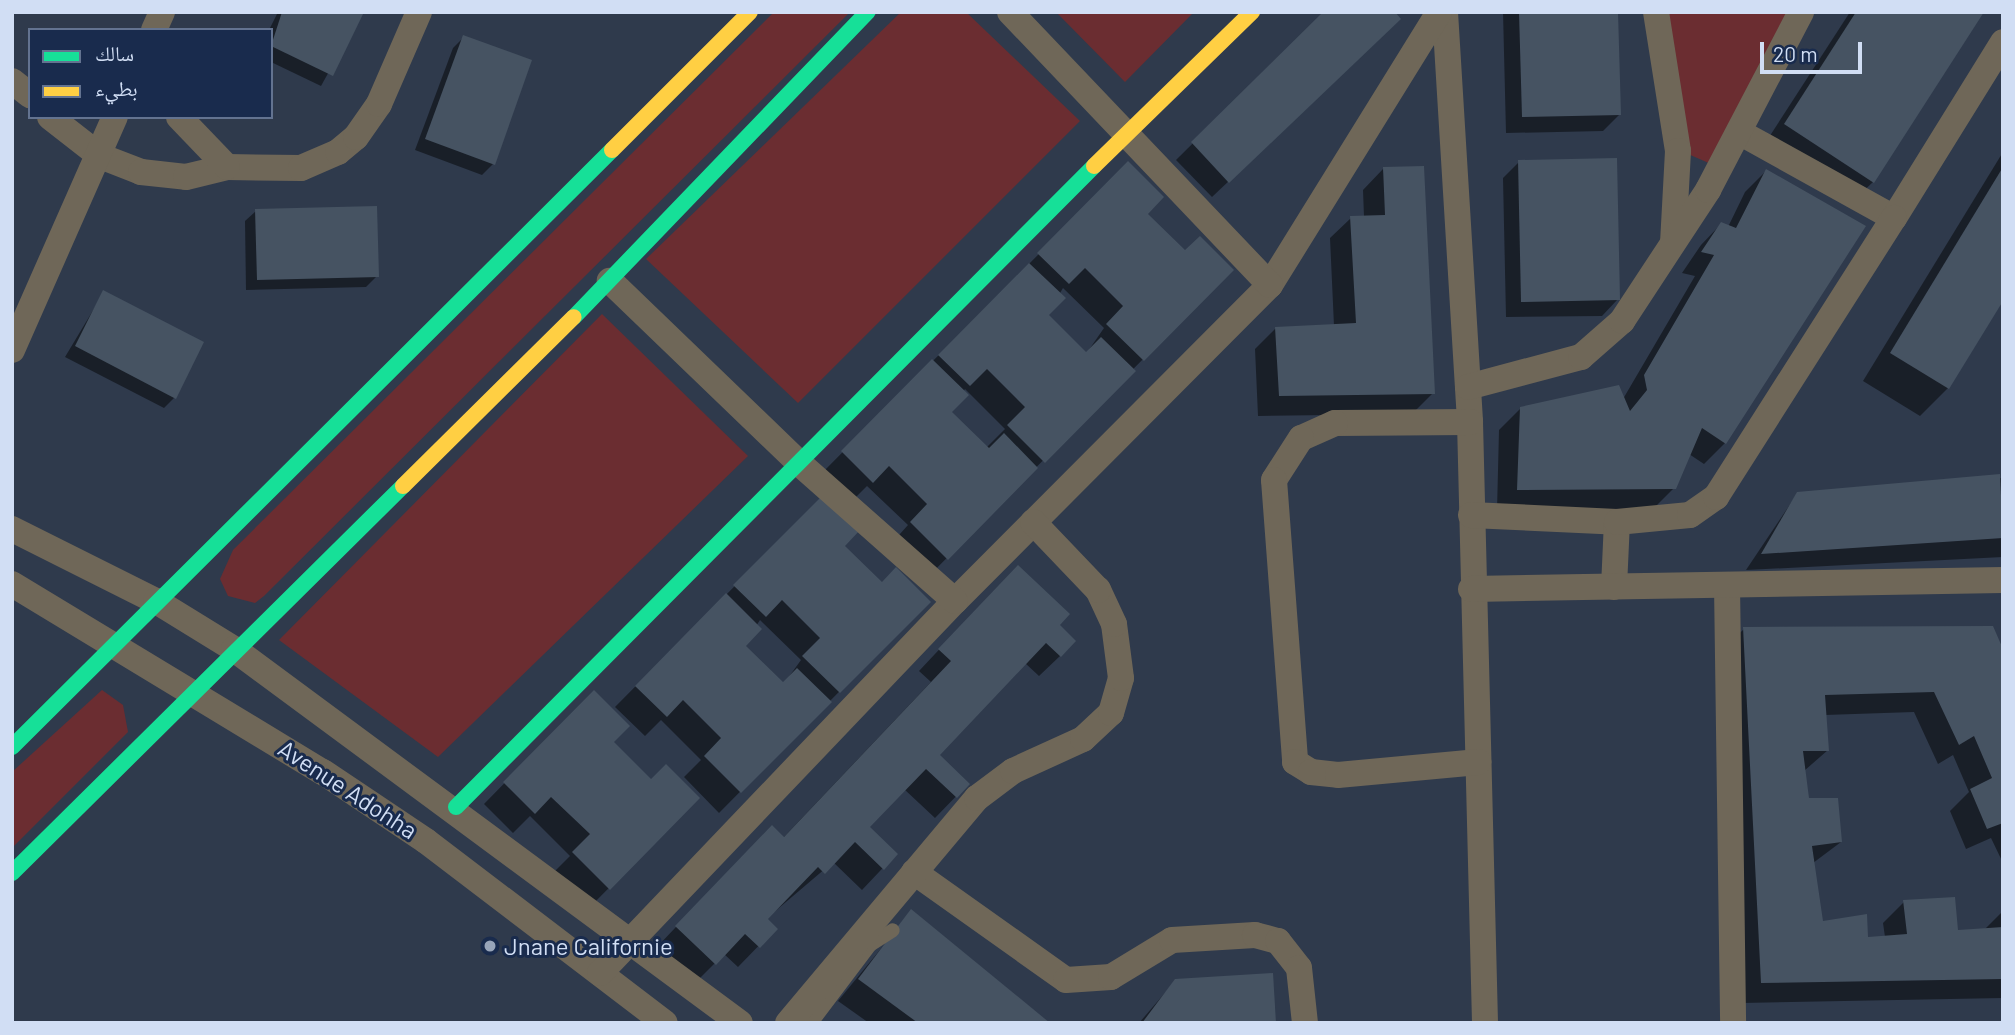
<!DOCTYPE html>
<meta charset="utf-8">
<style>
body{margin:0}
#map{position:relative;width:2015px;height:1035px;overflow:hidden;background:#2f3a4c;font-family:Barlow,"Noto Naskh Arabic",sans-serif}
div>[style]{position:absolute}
.green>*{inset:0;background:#6b2d31}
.shadow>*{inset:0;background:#0007}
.building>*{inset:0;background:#465362}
.lane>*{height:14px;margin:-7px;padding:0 7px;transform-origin:7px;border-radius:7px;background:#6f6758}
.street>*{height:26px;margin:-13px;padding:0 13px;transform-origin:13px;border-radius:13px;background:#6f6758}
.fast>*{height:16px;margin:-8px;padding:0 8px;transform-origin:8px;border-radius:8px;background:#16e098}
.slow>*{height:16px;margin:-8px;padding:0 8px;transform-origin:8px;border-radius:8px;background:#ffcf43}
.dots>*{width:19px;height:19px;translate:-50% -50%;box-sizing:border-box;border:4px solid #192b4d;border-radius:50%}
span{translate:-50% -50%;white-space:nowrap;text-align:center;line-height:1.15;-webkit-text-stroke:6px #192b4d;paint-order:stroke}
.street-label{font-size:24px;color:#d1def4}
.poi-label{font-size:24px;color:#d1def4}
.left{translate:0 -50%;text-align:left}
.frame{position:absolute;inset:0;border:14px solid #d1def4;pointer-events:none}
.legend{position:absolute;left:28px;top:28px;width:245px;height:91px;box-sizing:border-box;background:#192b4d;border:2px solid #637390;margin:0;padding:9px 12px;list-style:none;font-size:21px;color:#d1def4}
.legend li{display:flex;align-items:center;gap:14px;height:35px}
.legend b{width:35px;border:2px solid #637390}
.scale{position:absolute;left:1760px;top:42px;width:102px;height:32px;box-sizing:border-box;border:4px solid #d1def4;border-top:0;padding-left:9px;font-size:21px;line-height:24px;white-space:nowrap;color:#d1def4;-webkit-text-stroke:5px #192b4d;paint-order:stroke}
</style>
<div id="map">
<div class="green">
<div style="clip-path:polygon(774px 12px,850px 12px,264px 596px,255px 603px,228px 596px,220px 579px,233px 550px)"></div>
<div style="clip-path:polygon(901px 12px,966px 12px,1080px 121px,798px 403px,646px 259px)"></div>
<div style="clip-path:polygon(1056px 12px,1194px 12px,1125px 82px)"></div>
<div style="clip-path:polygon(1667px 12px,1788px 12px,1711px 164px,1688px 154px)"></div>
<div style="clip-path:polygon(602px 314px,748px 456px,438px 757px,279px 640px)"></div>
<div style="clip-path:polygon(102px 690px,123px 705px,128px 732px,12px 848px,12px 772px)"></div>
</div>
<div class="shadow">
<div style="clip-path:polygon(278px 12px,362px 12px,321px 86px,271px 62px,269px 30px)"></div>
<div style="clip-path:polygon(1325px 12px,1383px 35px,1212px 197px,1176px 160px)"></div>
<div style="clip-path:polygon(1503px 12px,1616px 12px,1619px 115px,1603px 131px,1506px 133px)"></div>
<div style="clip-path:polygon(1850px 12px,1982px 12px,1873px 182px,1852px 202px,1764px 145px)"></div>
<div style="clip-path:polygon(464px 37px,493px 164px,482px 175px,415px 150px,453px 48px)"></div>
<div style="clip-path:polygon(2003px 152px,2003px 298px,1948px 388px,1920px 416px,1863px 381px)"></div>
<div style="clip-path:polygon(1519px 162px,1618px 299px,1602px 316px,1506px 317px,1503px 178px)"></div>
<div style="clip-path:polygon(evenodd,1128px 164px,1146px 214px,1185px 253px,1231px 270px,926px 579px,891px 544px,908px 525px,867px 486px,851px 502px,822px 473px,1128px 164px,1063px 288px,1104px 328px,1086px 354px,1047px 315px,1063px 288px,1128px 164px,965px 389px,1005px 429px,986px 448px,950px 412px,965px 389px)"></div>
<div style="clip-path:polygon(1383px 169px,1433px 393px,1412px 414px,1258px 416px,1255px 349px,1275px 329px,1334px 326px,1330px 238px,1351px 218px,1364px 217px,1363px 190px)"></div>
<div style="clip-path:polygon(1766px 171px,1864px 227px,1725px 443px,1704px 464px,1689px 454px,1674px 488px,1653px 509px,1497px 510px,1499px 430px,1520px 409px,1623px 399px,1695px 276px,1682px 273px,1701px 245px,1721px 224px,1728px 227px,1745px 192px)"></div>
<div style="clip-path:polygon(256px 211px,377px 276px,366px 287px,246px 290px,245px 221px)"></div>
<div style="clip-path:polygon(104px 292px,175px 397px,164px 408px,65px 357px)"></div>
<div style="clip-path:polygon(2003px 478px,2003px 557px,1746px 570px,1797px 494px)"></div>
<div style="clip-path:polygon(evenodd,825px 495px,842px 546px,882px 585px,928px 602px,719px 813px,684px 777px,701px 760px,661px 720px,645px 736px,615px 707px,825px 495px,760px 620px,801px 660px,783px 685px,743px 646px,760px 620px)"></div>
<div style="clip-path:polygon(997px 588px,1057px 625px,1060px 656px,1039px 676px,1025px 663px,937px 755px,968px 784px,935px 818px,904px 789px,868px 827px,896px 854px,862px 890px,833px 862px,766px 919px,775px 929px,738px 967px,724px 954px,694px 984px,656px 948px,751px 848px,783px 838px,931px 682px,919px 671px)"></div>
<div style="clip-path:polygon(1744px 629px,2003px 654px,2003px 863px,1991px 838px,1966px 849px,1950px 811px,1969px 792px,1953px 755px,1938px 764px,1914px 712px,1825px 715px,1828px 750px,1804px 771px,1808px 800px,1841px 842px,1813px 863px,1822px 923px,1866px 938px,1885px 937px,1883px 923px,1904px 902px,1957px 932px,1984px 930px,2003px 911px,2003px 998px,1741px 1003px,1723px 649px)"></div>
<div style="clip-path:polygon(594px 692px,612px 742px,651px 781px,698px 798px,588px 909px,552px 874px,570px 856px,530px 816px,513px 833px,484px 804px)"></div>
<div style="clip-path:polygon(911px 912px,1048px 1023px,869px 1023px,838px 1001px)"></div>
<div style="clip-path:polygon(1176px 980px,1274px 1023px,1139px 1023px)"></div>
</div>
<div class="building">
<div style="clip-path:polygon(282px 12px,364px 12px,333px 76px,271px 46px)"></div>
<div style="clip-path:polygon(1323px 12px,1395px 12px,1401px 19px,1229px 183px,1191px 142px)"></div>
<div style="clip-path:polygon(1519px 12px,1618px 12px,1621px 115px,1522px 117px)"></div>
<div style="clip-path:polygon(1856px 12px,1984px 12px,1874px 183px,1784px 124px)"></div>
<div style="clip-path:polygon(463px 35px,532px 60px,495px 165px,425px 139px)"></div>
<div style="clip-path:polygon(1617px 158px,1620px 300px,1521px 302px,1518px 160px)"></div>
<div style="clip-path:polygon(1128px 161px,1164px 197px,1148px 214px,1185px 250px,1200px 236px,1234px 270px,1144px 361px,1106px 324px,1123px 306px,1085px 268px,1069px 284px,1037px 253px)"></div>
<div style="clip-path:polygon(1424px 166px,1435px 394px,1279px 396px,1275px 327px,1356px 323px,1350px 216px,1385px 215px,1383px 167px)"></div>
<div style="clip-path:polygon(2003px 167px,2003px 301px,1949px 389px,1890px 353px)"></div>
<div style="clip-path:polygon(1766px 169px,1866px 226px,1726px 444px,1702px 428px,1676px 489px,1517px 490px,1520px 407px,1619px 385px,1630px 411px,1647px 390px,1644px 375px,1714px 255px,1701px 252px,1721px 222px,1736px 228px)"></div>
<div style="clip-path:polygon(377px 206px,379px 277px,257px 280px,255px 209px)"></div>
<div style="clip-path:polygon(1029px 263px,1066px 298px,1049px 315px,1086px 352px,1101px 337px,1136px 371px,1045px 463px,1007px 425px,1025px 407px,987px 369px,970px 386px,938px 355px)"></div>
<div style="clip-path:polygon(103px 290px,204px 342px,176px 399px,75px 346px)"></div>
<div style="clip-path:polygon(932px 359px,969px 395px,952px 412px,989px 448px,1004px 433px,1038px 468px,948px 560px,910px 522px,927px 504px,889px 466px,873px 483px,841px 451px)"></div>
<div style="clip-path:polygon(2000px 474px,2003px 538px,1761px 554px,1797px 492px)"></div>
<div style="clip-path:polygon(825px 493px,861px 529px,845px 546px,882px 582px,896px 567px,931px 602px,840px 693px,802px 656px,820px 638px,782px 600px,766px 617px,733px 585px)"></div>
<div style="clip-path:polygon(1018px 565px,1070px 614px,1060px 625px,1076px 641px,1061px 657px,1046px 643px,940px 755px,970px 784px,957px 798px,926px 769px,870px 827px,898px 854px,884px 870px,855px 842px,825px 874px,818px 867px,768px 919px,778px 929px,760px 948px,745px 934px,716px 965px,675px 926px,772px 825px,784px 837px,951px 661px,938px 649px)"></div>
<div style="clip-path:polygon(726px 593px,762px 629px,746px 646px,783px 682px,797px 668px,832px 702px,741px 793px,704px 756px,721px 738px,683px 700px,667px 717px,635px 686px)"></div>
<div style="clip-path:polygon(1993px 626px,2003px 649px,2003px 823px,1987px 829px,1970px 789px,1992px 778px,1974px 736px,1959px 745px,1934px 692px,1825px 695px,1829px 751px,1803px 751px,1809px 798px,1838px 798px,1842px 842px,1812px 846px,1823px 921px,1867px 914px,1868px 937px,1907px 934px,1903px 900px,1955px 897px,1958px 930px,2003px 927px,2003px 979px,1761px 983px,1743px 627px)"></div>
<div style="clip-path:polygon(594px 690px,630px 726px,614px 742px,651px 779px,666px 764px,700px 798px,610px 890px,572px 852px,590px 834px,551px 797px,535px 814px,503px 782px)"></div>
<div style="clip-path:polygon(911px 909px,1050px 1023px,918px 1023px,858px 979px)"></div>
<div style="clip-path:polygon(1273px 973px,1276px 1023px,1142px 1023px,1175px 979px)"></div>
</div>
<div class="lane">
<div style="left:811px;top:1023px;width:98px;rotate:-52.9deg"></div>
<div style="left:870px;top:945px;width:27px;rotate:-33deg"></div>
</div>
<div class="street">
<div style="left:1445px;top:12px;width:411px;rotate:86.5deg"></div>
<div style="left:1470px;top:422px;width:601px;rotate:88.57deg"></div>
<div style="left:1656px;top:12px;width:141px;rotate:81deg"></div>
<div style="left:1678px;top:151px;width:91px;rotate:93.1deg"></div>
<div style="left:154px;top:30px;width:20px;rotate:-66deg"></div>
<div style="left:12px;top:81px;width:23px;rotate:38deg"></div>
<div style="left:50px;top:117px;width:63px;rotate:38deg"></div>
<div style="left:100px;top:156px;width:44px;rotate:21.3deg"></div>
<div style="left:141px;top:172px;width:45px;rotate:6.3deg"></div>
<div style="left:186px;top:177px;width:42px;rotate:-13.7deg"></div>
<div style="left:227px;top:167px;width:74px;rotate:0.8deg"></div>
<div style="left:301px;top:168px;width:40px;rotate:-23.4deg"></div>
<div style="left:338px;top:152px;width:23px;rotate:-40deg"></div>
<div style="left:356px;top:137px;width:40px;rotate:-55.1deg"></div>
<div style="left:379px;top:104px;width:100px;rotate:-66.5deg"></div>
<div style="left:179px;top:117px;width:69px;rotate:46.2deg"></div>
<div style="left:1739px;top:132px;width:177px;rotate:29deg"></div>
<div style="left:1894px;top:218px;width:207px;rotate:-58.2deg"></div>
<div style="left:1270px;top:285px;width:321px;rotate:-58.2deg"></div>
<div style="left:12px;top:350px;width:255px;rotate:-66.2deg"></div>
<div style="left:1468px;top:387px;width:117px;rotate:-14.9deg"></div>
<div style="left:1581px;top:357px;width:55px;rotate:-41.3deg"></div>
<div style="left:1622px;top:321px;width:157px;rotate:-56.7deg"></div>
<div style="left:1708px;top:190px;width:201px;rotate:-62.4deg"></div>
<div style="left:1470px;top:422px;width:135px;rotate:179.6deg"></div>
<div style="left:1335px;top:423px;width:37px;rotate:156deg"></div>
<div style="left:1301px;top:438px;width:50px;rotate:122.7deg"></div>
<div style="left:1274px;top:480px;width:283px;rotate:85.7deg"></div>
<div style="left:1295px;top:762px;width:19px;rotate:32deg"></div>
<div style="left:1311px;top:772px;width:27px;rotate:6deg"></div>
<div style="left:1338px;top:775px;width:141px;rotate:-5.3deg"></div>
<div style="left:1471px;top:515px;width:146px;rotate:2.7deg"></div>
<div style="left:12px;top:529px;width:161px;rotate:26.6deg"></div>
<div style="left:156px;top:601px;width:92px;rotate:31.6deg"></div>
<div style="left:234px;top:649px;width:629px;rotate:36.47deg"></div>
<div style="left:12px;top:584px;width:363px;rotate:31.2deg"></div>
<div style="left:323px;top:772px;width:124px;rotate:33.8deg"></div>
<div style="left:426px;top:841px;width:300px;rotate:37.3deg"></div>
<div style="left:1727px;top:585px;width:438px;rotate:89.2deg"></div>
<div style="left:1614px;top:587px;width:65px;rotate:-87.4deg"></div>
<div style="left:1617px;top:522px;width:73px;rotate:-5.5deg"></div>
<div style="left:1690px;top:515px;width:32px;rotate:-35deg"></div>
<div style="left:1716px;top:497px;width:331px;rotate:-57.5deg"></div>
<div style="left:1471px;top:589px;width:532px;rotate:-0.97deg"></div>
<div style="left:955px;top:601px;width:446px;rotate:-45.1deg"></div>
<div style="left:1270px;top:285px;width:377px;rotate:-133.6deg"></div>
<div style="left:914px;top:872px;width:186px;rotate:35.4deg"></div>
<div style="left:1066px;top:980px;width:45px;rotate:-3.8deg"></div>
<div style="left:1111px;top:977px;width:71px;rotate:-31.2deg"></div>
<div style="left:1172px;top:940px;width:83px;rotate:-3.4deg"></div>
<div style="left:1255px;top:935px;width:24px;rotate:15deg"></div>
<div style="left:1278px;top:941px;width:34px;rotate:52deg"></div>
<div style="left:1299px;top:968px;width:55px;rotate:83.8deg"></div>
<div style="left:600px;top:973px;width:514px;rotate:-46.34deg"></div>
<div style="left:955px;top:601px;width:211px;rotate:-138.5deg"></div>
<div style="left:797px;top:461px;width:260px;rotate:-136.1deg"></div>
<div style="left:788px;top:1023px;width:294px;rotate:-50deg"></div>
<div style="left:977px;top:798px;width:45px;rotate:-36.9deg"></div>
<div style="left:1013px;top:771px;width:77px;rotate:-24.6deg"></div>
<div style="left:1083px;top:739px;width:38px;rotate:-43deg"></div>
<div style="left:1111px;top:713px;width:36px;rotate:-74deg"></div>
<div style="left:1121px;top:678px;width:54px;rotate:-97.4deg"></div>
<div style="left:1114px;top:624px;width:38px;rotate:-115deg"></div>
<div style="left:1098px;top:590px;width:94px;rotate:-133.7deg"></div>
</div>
<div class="fast">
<div style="left:574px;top:317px;width:424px;rotate:-46.1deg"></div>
<div style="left:12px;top:747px;width:846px;rotate:-44.86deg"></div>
<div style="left:456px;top:807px;width:904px;rotate:-45.13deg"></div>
<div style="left:12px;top:873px;width:550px;rotate:-44.71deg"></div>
</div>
<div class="slow">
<div style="left:612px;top:150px;width:195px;rotate:-45deg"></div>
<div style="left:1094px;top:166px;width:221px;rotate:-44.3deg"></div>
<div style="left:403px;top:486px;width:240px;rotate:-44.7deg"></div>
</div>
<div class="dots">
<div style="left:490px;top:946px;background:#98a5b9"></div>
</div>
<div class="street-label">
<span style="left:348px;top:789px;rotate:33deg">Avenue Adohha</span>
</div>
<div class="poi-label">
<span class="left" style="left:504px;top:946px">Jnane Californie</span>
</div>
<div class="frame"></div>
<ul class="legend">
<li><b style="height:9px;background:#16e098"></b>سالك</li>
<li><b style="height:9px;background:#ffcf43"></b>بطيء</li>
</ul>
<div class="scale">20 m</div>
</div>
